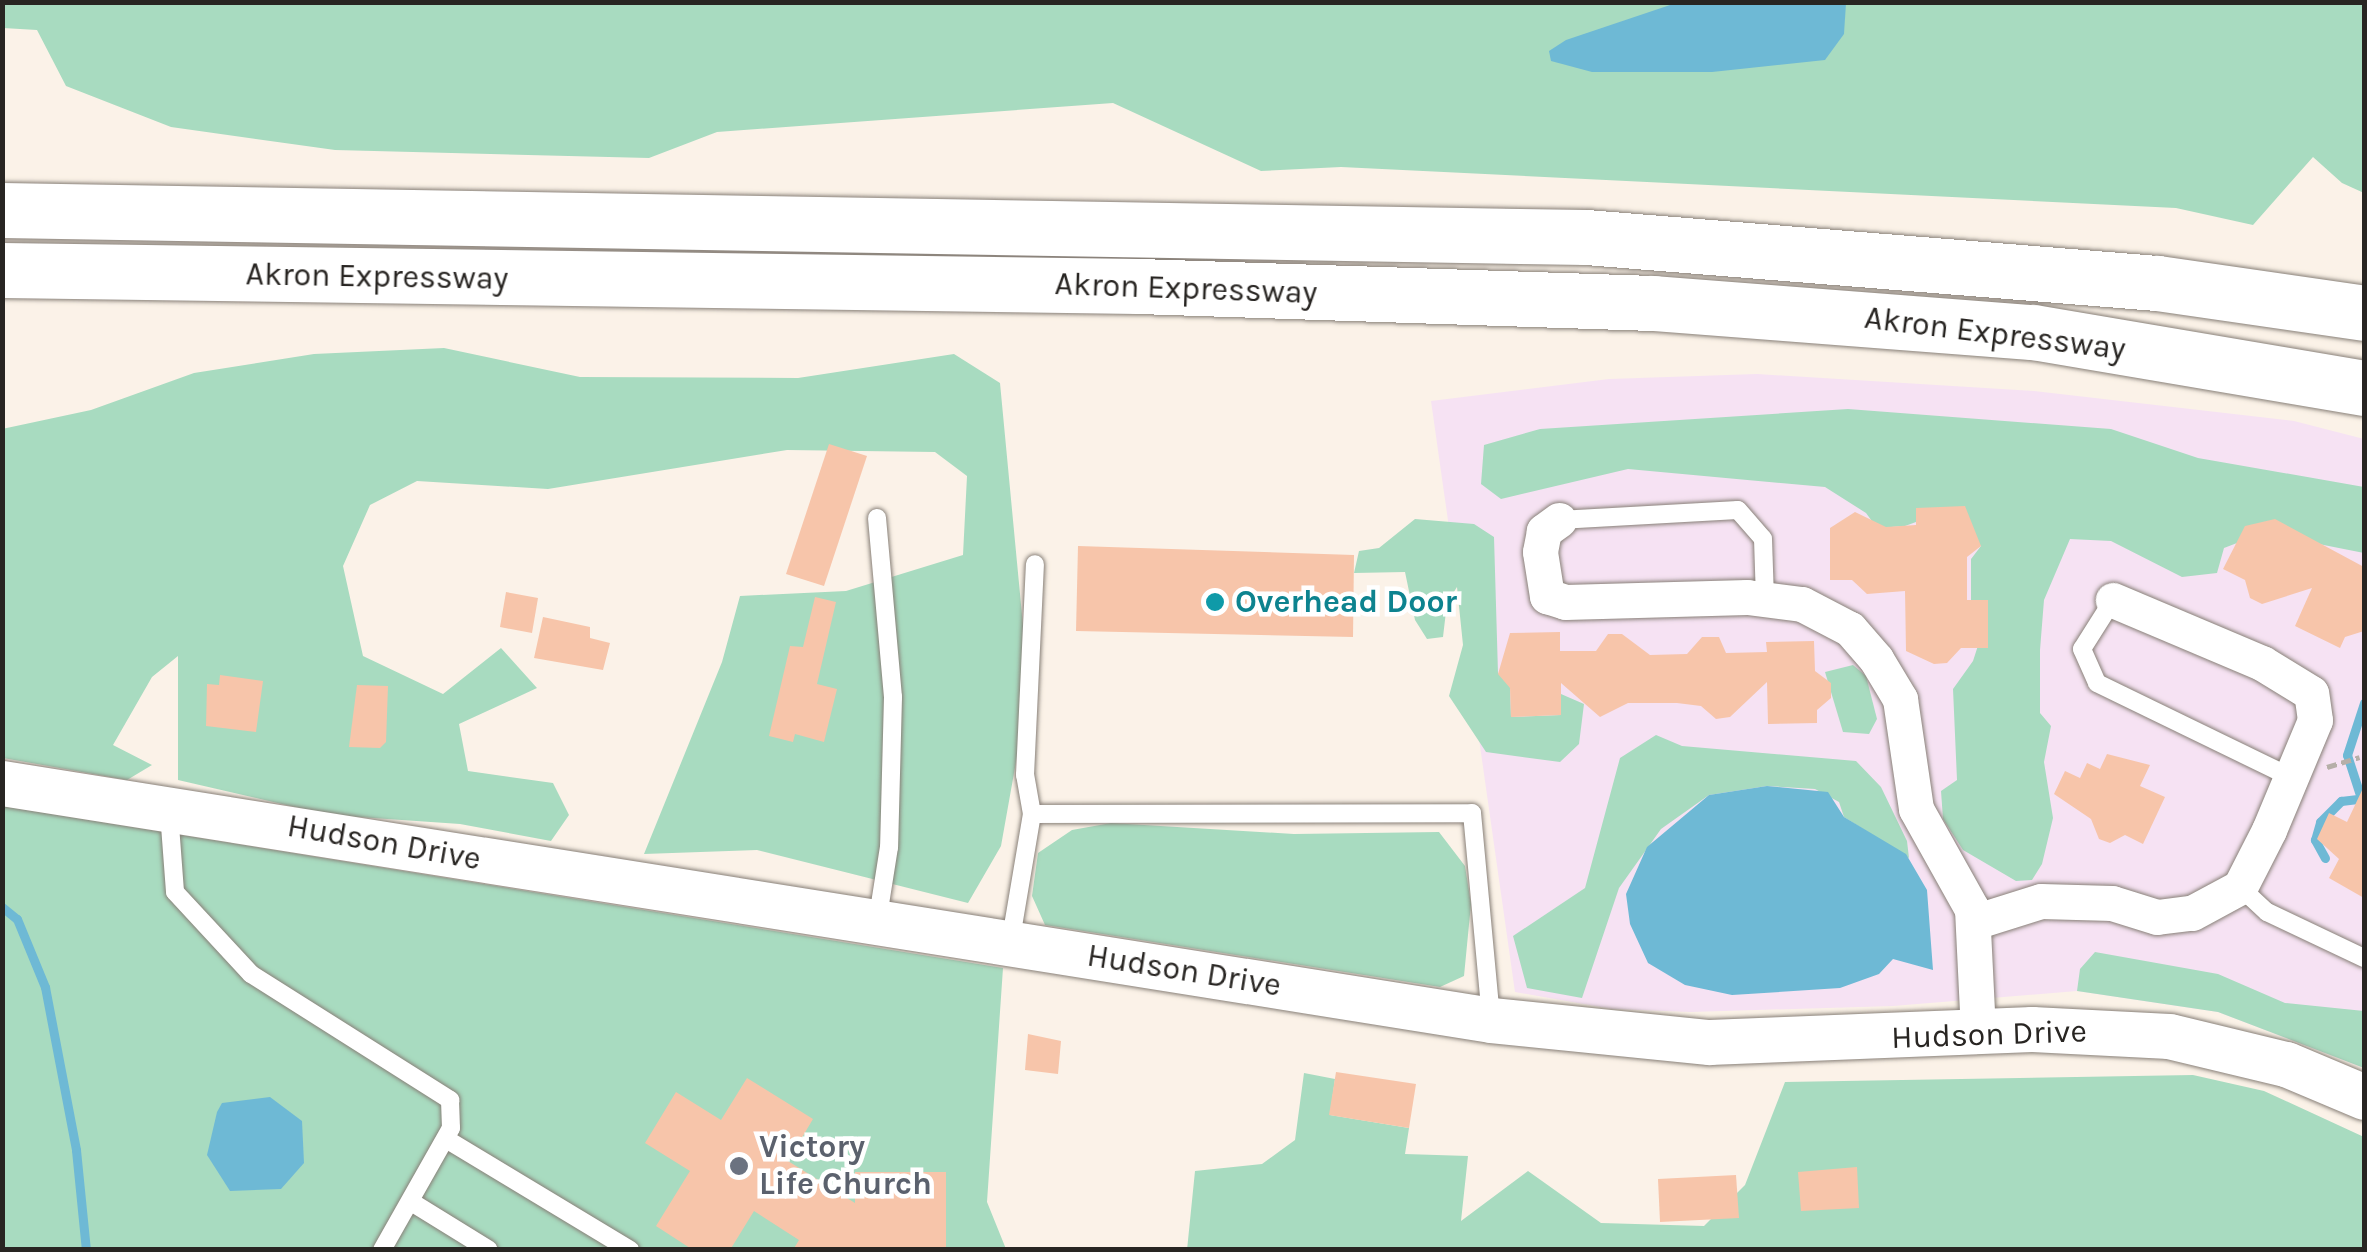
<!DOCTYPE html>
<style>
body{margin:0}
#map{position:relative;width:2367px;height:1252px;overflow:hidden;background:#fbf2e8;font-family:Karla,sans-serif}
div>[style]{position:absolute}
.commercial>*{inset:0;background:#f6e2f3}
.green>*{inset:0;background:#a8dbc0}
.water>*{inset:0;background:#6eb9d5}
.stream>*{height:9px;margin:-4.5px;padding:0 4.5px;transform-origin:4.5px;border-radius:4.5px;background:#6eb9d5}
.building>*{inset:0;background:#f7c5aa}
.path>*{height:5px;margin-top:-2.5px;transform-origin:0;background:repeating-linear-gradient(90deg,#b6afa8 0 10px,transparent 0 15px)}
.roads{filter:drop-shadow(0 0 2px #888078) drop-shadow(0 0 2px #888078)}
.service>*{height:18px;margin:-9px;padding:0 9px;transform-origin:9px;border-radius:9px;background:#fff}
.minor>*{height:35px;margin:-17.5px;padding:0 17.5px;transform-origin:17.5px;border-radius:17.5px;background:#fff}
.tertiary>*{height:45px;margin:-22.5px;padding:0 22.5px;transform-origin:22.5px;border-radius:22.5px;background:#fff}
.motorway>*{height:55px;margin:-27.5px;padding:0 27.5px;transform-origin:27.5px;border-radius:27.5px;background:#fff}
.dots>*{width:28px;height:28px;translate:-50% -50%;box-sizing:border-box;border:5px solid #fff;border-radius:50%}
span{translate:-50% -50%;white-space:nowrap;text-align:center;line-height:1.15;-webkit-text-stroke:9px #fff;paint-order:stroke}
.street-label{font-size:32px;color:#282522}
.culture-label{font-size:32px;color:#0d838f;font-weight:700}
.left{translate:0 -50%;text-align:left}
.worship-label{font-size:32px;color:#5b616d;font-weight:700}
.frame{position:absolute;inset:0;border:5px solid #282522;pointer-events:none}
</style>
<div id="map">
<div class="commercial">
<div style="clip-path:polygon(1757px 374px,2034px 391px,2294px 421px,2364px 439px,2364px 1068px,2218px 1012px,2077px 991px,1893px 1006px,1691px 1012px,1612px 1009px,1515px 992px,1431px 401px,1609px 379px)"></div>
</div>
<div class="green">
<div style="clip-path:polygon(2px 3px,2364px 3px,2364px 193px,2342px 183px,2313px 157px,2253px 225px,2176px 208px,1341px 167px,1261px 171px,1113px 103px,717px 132px,649px 158px,335px 150px,171px 127px,66px 86px,37px 30px,3px 28px)"></div>
<div style="clip-path:polygon(444px 348px,580px 377px,798px 378px,954px 354px,1000px 383px,1029px 689px,1001px 846px,968px 903px,757px 850px,644px 854px,722px 662px,740px 596px,846px 591px,963px 555px,967px 476px,935px 452px,787px 450px,548px 489px,417px 481px,370px 505px,343px 566px,363px 656px,443px 694px,501px 648px,537px 688px,459px 724px,468px 771px,553px 783px,569px 815px,551px 841px,460px 824px,329px 815px,178px 780px,178px 656px,152px 677px,113px 745px,152px 765px,127px 780px,3px 758px,2px 429px,91px 410px,194px 373px,314px 354px)"></div>
<div style="clip-path:polygon(1848px 409px,2111px 429px,2198px 458px,2364px 487px,2364px 553px,2263px 533px,2224px 548px,2217px 573px,2182px 577px,2111px 541px,2070px 539px,2044px 600px,2040px 650px,2040px 713px,2051px 726px,2044px 762px,2053px 818px,2042px 864px,2032px 880px,2016px 881px,1963px 850px,1943px 819px,1941px 791px,1957px 780px,1953px 689px,1973px 661px,1985px 624px,1971px 600px,1971px 559px,1981px 546px,1933px 508px,1916px 508px,1916px 522px,1905px 526px,1877px 528px,1866px 513px,1825px 487px,1628px 469px,1501px 499px,1481px 484px,1484px 445px,1540px 429px)"></div>
<div style="clip-path:polygon(1415px 519px,1474px 524px,1494px 537px,1498px 673px,1510px 683px,1511px 717px,1561px 715px,1561px 694px,1584px 704px,1579px 744px,1560px 762px,1486px 752px,1449px 696px,1463px 645px,1457px 587px,1447px 603px,1443px 637px,1427px 639px,1415px 620px,1405px 572px,1354px 573px,1359px 551px,1379px 548px)"></div>
<div style="clip-path:polygon(1853px 665px,1866px 676px,1877px 719px,1869px 734px,1843px 732px,1825px 672px)"></div>
<div style="clip-path:polygon(1656px 735px,1682px 746px,1856px 761px,1881px 787px,1907px 841px,1909px 858px,1844px 817px,1839px 802px,1815px 789px,1767px 786px,1709px 795px,1661px 829px,1619px 888px,1582px 998px,1527px 988px,1513px 936px,1585px 888px,1620px 758px)"></div>
<div style="clip-path:polygon(2px 806px,1003px 968px,987px 1202px,1006px 1249px,3px 1249px)"></div>
<div style="clip-path:polygon(1111px 823px,1294px 834px,1439px 832px,1465px 866px,1471px 904px,1464px 976px,1440px 987px,1045px 925px,1032px 896px,1038px 853px,1072px 830px)"></div>
<div style="clip-path:polygon(2095px 952px,2218px 974px,2285px 1003px,2364px 1011px,2364px 1068px,2218px 1012px,2077px 991px,2080px 969px)"></div>
<div style="clip-path:polygon(1304px 1073px,1335px 1079px,1330px 1115px,1409px 1128px,1405px 1154px,1468px 1156px,1461px 1221px,1528px 1171px,1601px 1223px,1704px 1226px,1745px 1185px,1785px 1082px,2193px 1075px,2264px 1091px,2364px 1137px,2364px 1249px,1187px 1250px,1195px 1171px,1262px 1164px,1295px 1140px)"></div>
</div>
<div class="water">
<div style="clip-path:polygon(1679px 2px,1846px 3px,1844px 34px,1825px 60px,1712px 72px,1592px 72px,1551px 61px,1549px 51px,1566px 40px)"></div>
<div style="clip-path:polygon(1767px 786px,1828px 792px,1844px 817px,1906px 854px,1927px 890px,1933px 970px,1893px 959px,1879px 974px,1840px 988px,1732px 995px,1685px 985px,1648px 963px,1630px 924px,1626px 894px,1647px 847px,1709px 795px)"></div>
<div style="clip-path:polygon(270px 1097px,302px 1121px,304px 1163px,281px 1189px,230px 1191px,207px 1155px,217px 1112px,222px 1103px)"></div>
</div>
<div class="stream">
<div style="left:2361px;top:798px;width:45px;rotate:-108deg"></div>
<div style="left:2347px;top:755px;width:55px;rotate:-71.9deg"></div>
<div style="left:2325px;top:858px;width:21px;rotate:-119deg"></div>
<div style="left:2315px;top:840px;width:19px;rotate:-74deg"></div>
<div style="left:2320px;top:822px;width:30px;rotate:-45deg"></div>
<div style="left:2341px;top:801px;width:23px;rotate:-7deg"></div>
<div style="left:2px;top:907px;width:19px;rotate:39deg"></div>
<div style="left:17px;top:919px;width:74px;rotate:67.6deg"></div>
<div style="left:45px;top:987px;width:166px;rotate:79.2deg"></div>
<div style="left:76px;top:1150px;width:100px;rotate:84.3deg"></div>
</div>
<div class="building">
<div style="clip-path:polygon(829px 444px,867px 456px,824px 586px,786px 574px)"></div>
<div style="clip-path:polygon(1965px 506px,1981px 546px,1967px 557px,1967px 600px,1988px 600px,1988px 648px,1961px 648px,1947px 663px,1934px 664px,1906px 651px,1905px 591px,1867px 594px,1852px 580px,1830px 580px,1830px 528px,1855px 512px,1886px 527px,1916px 525px,1916px 508px)"></div>
<div style="clip-path:polygon(2275px 519px,2364px 567px,2364px 631px,2345px 637px,2340px 648px,2295px 626px,2312px 588px,2262px 604px,2250px 598px,2245px 580px,2223px 569px,2245px 526px)"></div>
<div style="clip-path:polygon(1078px 546px,1354px 555px,1353px 637px,1076px 631px)"></div>
<div style="clip-path:polygon(506px 592px,538px 598px,532px 633px,500px 627px)"></div>
<div style="clip-path:polygon(815px 597px,836px 602px,817px 684px,837px 689px,824px 742px,795px 734px,793px 742px,769px 736px,790px 646px,803px 647px)"></div>
<div style="clip-path:polygon(543px 617px,590px 627px,590px 638px,610px 643px,603px 670px,534px 658px)"></div>
<div style="clip-path:polygon(1560px 632px,1560px 651px,1596px 651px,1608px 634px,1622px 634px,1650px 655px,1687px 654px,1702px 637px,1719px 637px,1726px 653px,1767px 652px,1766px 642px,1814px 641px,1815px 671px,1831px 683px,1831px 698px,1817px 710px,1817px 723px,1768px 724px,1767px 682px,1730px 717px,1716px 719px,1701px 706px,1677px 703px,1628px 703px,1600px 717px,1561px 683px,1561px 715px,1511px 717px,1510px 688px,1498px 674px,1510px 633px)"></div>
<div style="clip-path:polygon(220px 675px,263px 681px,256px 732px,206px 726px,207px 684px,219px 685px)"></div>
<div style="clip-path:polygon(357px 685px,388px 686px,386px 742px,380px 748px,349px 747px)"></div>
<div style="clip-path:polygon(2107px 754px,2150px 765px,2140px 786px,2165px 797px,2143px 844px,2125px 835px,2110px 843px,2099px 839px,2091px 819px,2054px 794px,2065px 771px,2080px 778px,2087px 763px,2100px 769px)"></div>
<div style="clip-path:polygon(2364px 786px,2364px 898px,2329px 878px,2339px 859px,2317px 839px,2329px 813px,2347px 822px)"></div>
<div style="clip-path:polygon(1028px 1034px,1061px 1041px,1058px 1074px,1025px 1070px)"></div>
<div style="clip-path:polygon(1336px 1072px,1416px 1084px,1409px 1128px,1329px 1115px)"></div>
<div style="clip-path:polygon(747px 1078px,813px 1119px,788px 1161px,855px 1203px,855px 1172px,946px 1172px,946px 1250px,793px 1250px,799px 1240px,754px 1211px,730px 1250px,693px 1250px,656px 1226px,690px 1171px,645px 1143px,676px 1092px,721px 1120px)"></div>
<div style="clip-path:polygon(1857px 1167px,1859px 1208px,1801px 1211px,1798px 1172px)"></div>
<div style="clip-path:polygon(1736px 1175px,1739px 1218px,1660px 1222px,1658px 1179px)"></div>
</div>
<div class="path">
<div style="left:2327px;top:767px;width:34px;rotate:-17deg"></div>
</div>
<div class="roads">
<div class="service">
<div style="left:877px;top:518px;width:180px;rotate:84.9deg"></div>
<div style="left:893px;top:697px;width:150px;rotate:91.5deg"></div>
<div style="left:889px;top:847px;width:77px;rotate:99deg"></div>
<div style="left:1559px;top:520px;width:179px;rotate:-3.2deg"></div>
<div style="left:1738px;top:510px;width:38px;rotate:49deg"></div>
<div style="left:1763px;top:539px;width:60px;rotate:88.1deg"></div>
<div style="left:2113px;top:600px;width:58px;rotate:122.3deg"></div>
<div style="left:2082px;top:649px;width:37px;rotate:66deg"></div>
<div style="left:2097px;top:683px;width:216px;rotate:25.9deg"></div>
<div style="left:169px;top:812px;width:80px;rotate:85.7deg"></div>
<div style="left:175px;top:892px;width:112px;rotate:47.2deg"></div>
<div style="left:251px;top:974px;width:236px;rotate:32.3deg"></div>
<div style="left:450px;top:1100px;width:28px;rotate:88deg"></div>
<div style="left:451px;top:1128px;width:140px;rotate:119.5deg"></div>
<div style="left:1032px;top:814px;width:40px;rotate:-100deg"></div>
<div style="left:1025px;top:775px;width:211px;rotate:-87.3deg"></div>
<div style="left:2240px;top:887px;width:37px;rotate:43deg"></div>
<div style="left:2267px;top:912px;width:107px;rotate:25.4deg"></div>
<div style="left:1010px;top:944px;width:132px;rotate:-80.4deg"></div>
<div style="left:1032px;top:814px;width:440px;rotate:-0.1deg"></div>
<div style="left:1472px;top:813px;width:207px;rotate:84.7deg"></div>
<div style="left:446px;top:1139px;width:215px;rotate:31.1deg"></div>
<div style="left:413px;top:1203px;width:89px;rotate:31.7deg"></div>
</div>
<div class="minor">
<div style="left:1559px;top:520px;width:19px;rotate:144deg"></div>
<div style="left:1544px;top:531px;width:21px;rotate:101deg"></div>
<div style="left:1540px;top:552px;width:45px;rotate:81deg"></div>
<div style="left:1547px;top:596px;width:19px;rotate:18deg"></div>
<div style="left:1565px;top:602px;width:182px;rotate:-1.6deg"></div>
<div style="left:1747px;top:597px;width:55px;rotate:7.3deg"></div>
<div style="left:1802px;top:604px;width:54px;rotate:27.5deg"></div>
<div style="left:1850px;top:629px;width:40px;rotate:49deg"></div>
<div style="left:1876px;top:659px;width:47px;rotate:59deg"></div>
<div style="left:1900px;top:699px;width:111px;rotate:81.7deg"></div>
<div style="left:1916px;top:809px;width:115px;rotate:60.8deg"></div>
<div style="left:1972px;top:909px;width:123px;rotate:87.2deg"></div>
<div style="left:1974px;top:922px;width:70px;rotate:-17.4deg"></div>
<div style="left:2041px;top:901px;width:71px;rotate:1.6deg"></div>
<div style="left:2112px;top:903px;width:47px;rotate:17.3deg"></div>
<div style="left:2157px;top:917px;width:35px;rotate:-7deg"></div>
<div style="left:2192px;top:913px;width:55px;rotate:-28.4deg"></div>
<div style="left:2240px;top:887px;width:64px;rotate:-63deg"></div>
<div style="left:2269px;top:830px;width:119px;rotate:-67.3deg"></div>
<div style="left:2315px;top:720px;width:27px;rotate:-98deg"></div>
<div style="left:2311px;top:693px;width:57px;rotate:-148.5deg"></div>
<div style="left:2262px;top:663px;width:162px;rotate:-157.1deg"></div>
</div>
<div class="tertiary">
<div style="left:2px;top:783px;width:1508px;rotate:9.04deg"></div>
<div style="left:1491px;top:1020px;width:219px;rotate:5.8deg"></div>
<div style="left:1709px;top:1042px;width:323px;rotate:-2.3deg"></div>
<div style="left:2032px;top:1029px;width:137px;rotate:2.9deg"></div>
<div style="left:2169px;top:1036px;width:120px;rotate:13.5deg"></div>
<div style="left:2286px;top:1064px;width:85px;rotate:22.9deg"></div>
</div>
<div class="motorway">
<div style="left:2px;top:210px;width:1584px;rotate:0.98deg"></div>
<div style="left:1586px;top:237px;width:573px;rotate:4.61deg"></div>
<div style="left:2157px;top:283px;width:209px;rotate:8.2deg"></div>
<div style="left:2px;top:270px;width:1136px;rotate:0.81deg"></div>
<div style="left:1138px;top:286px;width:515px;rotate:1.89deg"></div>
<div style="left:1653px;top:303px;width:381px;rotate:4.4deg"></div>
<div style="left:2033px;top:332px;width:336px;rotate:9.6deg"></div>
</div>
</div>
<div class="dots">
<div style="left:1215px;top:602px;background:#0f9aa8"></div>
<div style="left:739px;top:1166px;background:#6b7280"></div>
</div>
<div class="street-label">
<span style="left:377px;top:277px;rotate:1deg">Akron Expressway</span>
<span style="left:1186px;top:289px;rotate:2deg">Akron Expressway</span>
<span style="left:1995px;top:334px;rotate:7deg">Akron Expressway</span>
<span style="left:384px;top:843px;rotate:10deg">Hudson Drive</span>
<span style="left:1184px;top:971px;rotate:9deg">Hudson Drive</span>
<span style="left:1989px;top:1035px;rotate:-2deg">Hudson Drive</span>
</div>
<div class="culture-label">
<span class="left" style="left:1235px;top:602px">Overhead Door</span>
</div>
<div class="worship-label">
<span class="left" style="left:759px;top:1166px">Victory<br>Life Church</span>
</div>
<div class="frame"></div>
</div>
